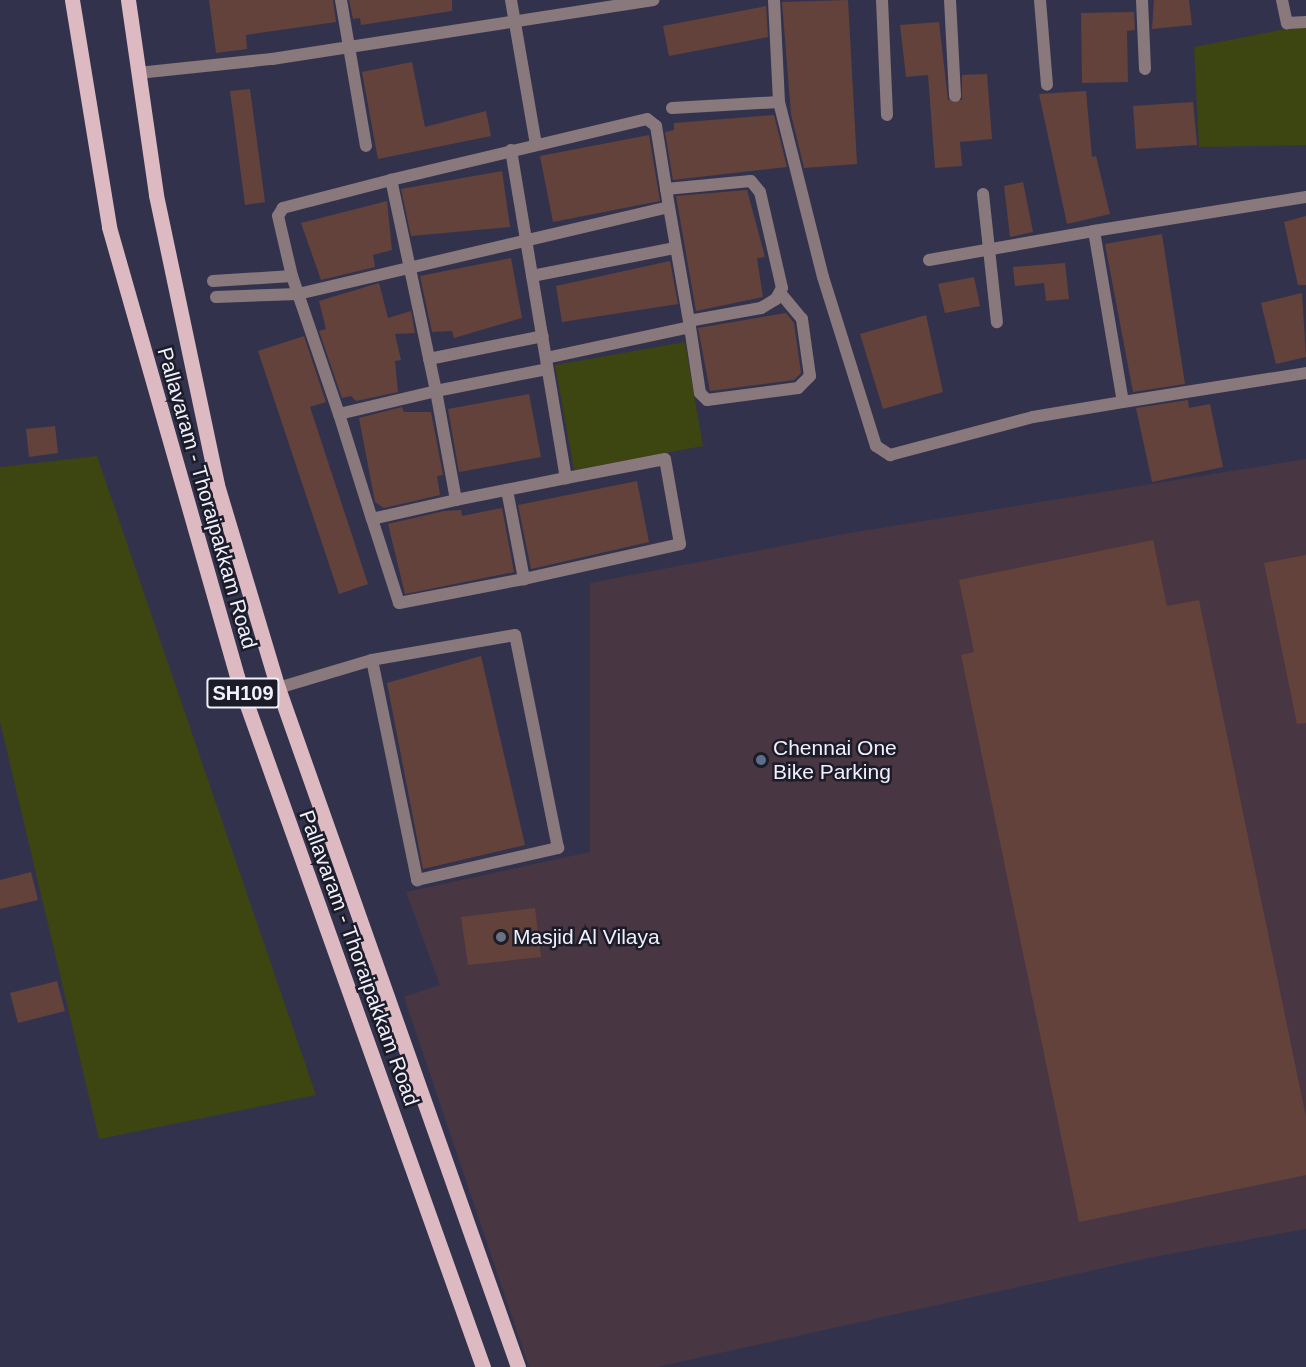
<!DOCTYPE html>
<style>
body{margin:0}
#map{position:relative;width:1306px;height:1367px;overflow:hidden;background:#33324d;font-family:Helvetica,sans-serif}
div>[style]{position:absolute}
.commercial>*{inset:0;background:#483742}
.green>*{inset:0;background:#3d4511}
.building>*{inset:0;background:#63423c}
.minor>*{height:12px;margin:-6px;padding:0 6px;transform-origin:6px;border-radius:6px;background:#89787c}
.primary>*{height:15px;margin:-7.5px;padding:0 7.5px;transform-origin:7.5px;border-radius:7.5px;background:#ddbac1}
.dots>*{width:16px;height:16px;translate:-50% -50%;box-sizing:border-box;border:3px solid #1c1c28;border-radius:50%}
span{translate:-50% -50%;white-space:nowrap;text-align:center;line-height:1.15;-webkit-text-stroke:5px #1c1c28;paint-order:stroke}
.shield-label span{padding:2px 4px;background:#1c1c28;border:2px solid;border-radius:4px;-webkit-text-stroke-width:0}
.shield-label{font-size:20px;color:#efeffd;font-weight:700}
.street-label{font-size:21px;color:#efeffd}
.poi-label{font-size:21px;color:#efeffd}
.left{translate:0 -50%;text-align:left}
</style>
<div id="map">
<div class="commercial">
<div style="clip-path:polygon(1306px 459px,1306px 1229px,1153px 1257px,657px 1367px,529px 1367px,404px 997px,440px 985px,406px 892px,590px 852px,590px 583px,844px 534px)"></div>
</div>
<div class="green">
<div style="clip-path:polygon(1306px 25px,1306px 145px,1199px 147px,1194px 47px)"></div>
<div style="clip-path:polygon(685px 342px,703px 446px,574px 470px,555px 365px)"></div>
<div style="clip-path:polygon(97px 456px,316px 1095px,99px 1139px,0 722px,0 467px)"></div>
</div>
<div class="building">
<div style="clip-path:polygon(209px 0,333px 0,336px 22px,246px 35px,247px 49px,216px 53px)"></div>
<div style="clip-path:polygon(349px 0,452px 0,452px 11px,361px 25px,360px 18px,353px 19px)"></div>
<div style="clip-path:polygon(848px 0,857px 164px,804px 168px,791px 114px,782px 2px)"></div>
<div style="clip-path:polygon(1154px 0,1189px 0,1192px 25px,1152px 29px)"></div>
<div style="clip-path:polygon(766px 6px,768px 37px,669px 56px,663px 26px)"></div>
<div style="clip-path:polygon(1134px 12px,1135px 30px,1127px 31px,1128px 82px,1082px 83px,1081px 13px)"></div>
<div style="clip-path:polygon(939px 22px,948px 100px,962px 100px,962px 75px,987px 74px,992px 139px,960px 142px,962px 166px,935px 168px,928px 75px,906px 77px,900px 25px)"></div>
<div style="clip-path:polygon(412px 62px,425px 127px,486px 111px,491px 136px,378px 159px,362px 72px)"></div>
<div style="clip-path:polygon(250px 89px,265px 202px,245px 205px,230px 91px)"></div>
<div style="clip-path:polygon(1086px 91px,1092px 157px,1096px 156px,1110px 214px,1067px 224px,1039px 94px)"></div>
<div style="clip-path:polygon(1193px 102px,1197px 145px,1136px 149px,1133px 106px)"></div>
<div style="clip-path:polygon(774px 115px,787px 167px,673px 180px,665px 132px,674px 130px,674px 123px)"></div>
<div style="clip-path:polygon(649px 135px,660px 201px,553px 222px,540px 156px)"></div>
<div style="clip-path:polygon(502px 171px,510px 227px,411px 236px,401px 189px)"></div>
<div style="clip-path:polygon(1023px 182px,1033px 232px,1010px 237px,1004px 186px)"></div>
<div style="clip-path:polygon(747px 190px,765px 257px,757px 258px,763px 297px,696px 311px,676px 196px)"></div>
<div style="clip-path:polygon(387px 201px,392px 250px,373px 255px,375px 267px,321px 280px,301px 223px)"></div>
<div style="clip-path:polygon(1306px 216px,1306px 285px,1298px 285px,1284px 222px)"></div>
<div style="clip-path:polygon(1162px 234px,1185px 384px,1133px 392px,1105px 244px)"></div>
<div style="clip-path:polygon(511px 258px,522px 318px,454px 338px,452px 331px,432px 332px,420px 276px)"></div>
<div style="clip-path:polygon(670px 261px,678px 304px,562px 322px,556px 286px)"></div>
<div style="clip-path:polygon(1065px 263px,1069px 299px,1046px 301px,1044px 283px,1015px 286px,1013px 267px)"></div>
<div style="clip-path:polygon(974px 277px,980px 306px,945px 313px,938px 284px)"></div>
<div style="clip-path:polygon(379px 283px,388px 318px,411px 311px,415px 333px,395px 334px,401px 360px,395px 361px,398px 392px,356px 401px,351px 396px,342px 398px,319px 331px,326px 329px,319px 301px)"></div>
<div style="clip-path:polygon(1302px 293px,1306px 357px,1276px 364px,1261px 303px)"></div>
<div style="clip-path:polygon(786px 313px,794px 323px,801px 373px,794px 380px,710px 391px,698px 328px)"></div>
<div style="clip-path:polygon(926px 315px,943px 392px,883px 409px,860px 334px)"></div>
<div style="clip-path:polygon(304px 336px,326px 402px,310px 407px,368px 584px,339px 594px,258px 351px)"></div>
<div style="clip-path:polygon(529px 394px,541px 457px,459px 472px,448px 409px)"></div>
<div style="clip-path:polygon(1188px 400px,1189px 408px,1210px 404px,1223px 467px,1152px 482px,1136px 408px)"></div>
<div style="clip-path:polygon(402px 407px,404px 412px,431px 412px,443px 475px,437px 476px,440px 495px,384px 508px,375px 502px,359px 418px)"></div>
<div style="clip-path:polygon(55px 426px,58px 453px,29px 457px,26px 429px)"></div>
<div style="clip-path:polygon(637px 481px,649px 542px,531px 569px,518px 505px)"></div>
<div style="clip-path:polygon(502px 508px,514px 572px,405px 594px,388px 524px,444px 511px,461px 510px,462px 516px)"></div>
<div style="clip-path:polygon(1153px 540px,1167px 606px,1199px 600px,1306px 1117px,1306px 1175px,1079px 1222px,961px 655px,974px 652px,959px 580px)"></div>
<div style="clip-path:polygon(1306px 555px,1306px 723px,1297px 724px,1264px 563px)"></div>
<div style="clip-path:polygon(481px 656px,525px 845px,423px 869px,387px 683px)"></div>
<div style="clip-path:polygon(31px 872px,38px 900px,0 909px,0 880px)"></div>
<div style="clip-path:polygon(535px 908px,541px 957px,468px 965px,461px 917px)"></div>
<div style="clip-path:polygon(57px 981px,65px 1011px,18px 1023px,10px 993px)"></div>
</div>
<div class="minor">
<div style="left:341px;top:0;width:148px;rotate:80.3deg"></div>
<div style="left:511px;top:0;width:146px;rotate:80.2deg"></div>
<div style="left:774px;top:0;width:102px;rotate:87.2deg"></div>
<div style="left:779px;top:102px;width:180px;rotate:75.9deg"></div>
<div style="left:823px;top:277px;width:177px;rotate:72.6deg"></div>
<div style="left:876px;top:446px;width:17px;rotate:33deg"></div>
<div style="left:890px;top:455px;width:148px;rotate:-14.9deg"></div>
<div style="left:1033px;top:417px;width:91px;rotate:-9.5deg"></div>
<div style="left:882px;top:0;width:115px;rotate:87.5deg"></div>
<div style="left:950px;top:0;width:96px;rotate:87deg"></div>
<div style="left:1040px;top:0;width:85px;rotate:85.3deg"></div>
<div style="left:1142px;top:0;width:69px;rotate:87.5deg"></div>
<div style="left:1282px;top:0;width:24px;rotate:78deg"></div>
<div style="left:1287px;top:23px;width:19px;rotate:-3deg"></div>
<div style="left:138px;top:73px;width:135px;rotate:-6deg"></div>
<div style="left:272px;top:59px;width:386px;rotate:-8.8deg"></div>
<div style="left:672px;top:108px;width:107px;rotate:-3.2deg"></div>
<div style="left:511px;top:150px;width:333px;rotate:80.5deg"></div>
<div style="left:566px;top:478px;width:112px;rotate:168.7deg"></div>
<div style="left:456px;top:500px;width:111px;rotate:-100.4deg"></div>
<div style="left:436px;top:391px;width:216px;rotate:-102deg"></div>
<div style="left:391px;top:180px;width:112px;rotate:165.5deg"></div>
<div style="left:283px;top:208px;width:9px;rotate:122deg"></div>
<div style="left:278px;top:216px;width:62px;rotate:76.9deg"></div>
<div style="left:292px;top:276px;width:146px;rotate:71.2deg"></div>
<div style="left:339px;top:414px;width:100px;rotate:-13.3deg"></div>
<div style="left:436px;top:391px;width:113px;rotate:-11.2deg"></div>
<div style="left:666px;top:189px;width:85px;rotate:-5.4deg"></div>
<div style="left:751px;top:181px;width:14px;rotate:51deg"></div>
<div style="left:760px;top:192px;width:98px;rotate:77.1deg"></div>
<div style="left:782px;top:288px;width:13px;rotate:119deg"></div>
<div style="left:776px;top:299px;width:17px;rotate:149deg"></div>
<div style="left:761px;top:308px;width:73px;rotate:169.8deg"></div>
<div style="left:983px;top:194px;width:129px;rotate:83.8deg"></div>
<div style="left:1306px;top:197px;width:215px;rotate:170.9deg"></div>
<div style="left:1094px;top:231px;width:173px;rotate:80.4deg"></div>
<div style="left:1123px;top:402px;width:185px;rotate:-9deg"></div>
<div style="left:929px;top:260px;width:168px;rotate:-10deg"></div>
<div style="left:532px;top:276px;width:146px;rotate:-11.1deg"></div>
<div style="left:213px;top:281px;width:79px;rotate:-3.6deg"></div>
<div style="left:216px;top:297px;width:82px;rotate:-2.1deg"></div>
<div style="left:298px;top:294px;width:381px;rotate:-13.2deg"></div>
<div style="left:669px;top:207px;width:82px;rotate:-99.1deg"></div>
<div style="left:656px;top:126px;width:11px;rotate:-142deg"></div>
<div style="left:647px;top:119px;width:263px;rotate:166.6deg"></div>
<div style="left:690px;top:327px;width:67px;rotate:81.4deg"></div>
<div style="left:700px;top:393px;width:10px;rotate:45deg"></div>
<div style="left:707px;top:400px;width:92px;rotate:-7.5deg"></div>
<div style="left:798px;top:388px;width:17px;rotate:-45deg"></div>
<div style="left:810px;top:376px;width:58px;rotate:-98deg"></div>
<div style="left:802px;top:319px;width:34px;rotate:-130deg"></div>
<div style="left:546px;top:358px;width:147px;rotate:-12.1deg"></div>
<div style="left:690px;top:327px;width:122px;rotate:-99.9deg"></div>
<div style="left:429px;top:359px;width:116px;rotate:-11.4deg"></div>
<div style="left:339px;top:414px;width:110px;rotate:72.6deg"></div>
<div style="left:507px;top:490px;width:91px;rotate:79.2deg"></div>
<div style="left:524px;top:579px;width:160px;rotate:-12.6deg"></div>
<div style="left:680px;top:544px;width:86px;rotate:-100deg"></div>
<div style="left:665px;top:459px;width:101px;rotate:169.1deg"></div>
<div style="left:456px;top:500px;width:86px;rotate:167.3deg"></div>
<div style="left:372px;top:519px;width:88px;rotate:72.2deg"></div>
<div style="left:399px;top:603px;width:127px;rotate:-10.9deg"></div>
<div style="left:278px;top:688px;width:98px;rotate:-16.6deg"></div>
<div style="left:372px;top:660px;width:225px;rotate:78.4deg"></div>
<div style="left:417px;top:880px;width:145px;rotate:-12.8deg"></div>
<div style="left:558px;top:848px;width:217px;rotate:-101.4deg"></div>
<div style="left:515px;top:635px;width:145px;rotate:170.1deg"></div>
</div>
<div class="primary">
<div style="left:72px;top:0;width:230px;rotate:80.7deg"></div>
<div style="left:109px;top:227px;width:468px;rotate:74.1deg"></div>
<div style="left:237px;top:677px;width:733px;rotate:70.38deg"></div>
<div style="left:128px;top:0;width:197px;rotate:81.8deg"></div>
<div style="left:156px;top:195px;width:296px;rotate:78.1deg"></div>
<div style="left:217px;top:485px;width:212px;rotate:73.3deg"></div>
<div style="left:278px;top:688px;width:720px;rotate:70.53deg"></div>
</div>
<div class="dots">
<div style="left:761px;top:760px;background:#5c6f8a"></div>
<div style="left:501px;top:937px;background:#6b7280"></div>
</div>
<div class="shield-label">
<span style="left:243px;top:693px">SH109</span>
</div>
<div class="street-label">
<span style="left:207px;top:498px;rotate:74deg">Pallavaram - Thoraipakkam Road</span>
<span style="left:359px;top:958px;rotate:70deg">Pallavaram - Thoraipakkam Road</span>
</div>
<div class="poi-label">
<span class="left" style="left:773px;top:760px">Chennai One<br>Bike Parking</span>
<span class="left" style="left:513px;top:937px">Masjid Al Vilaya</span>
</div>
</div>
